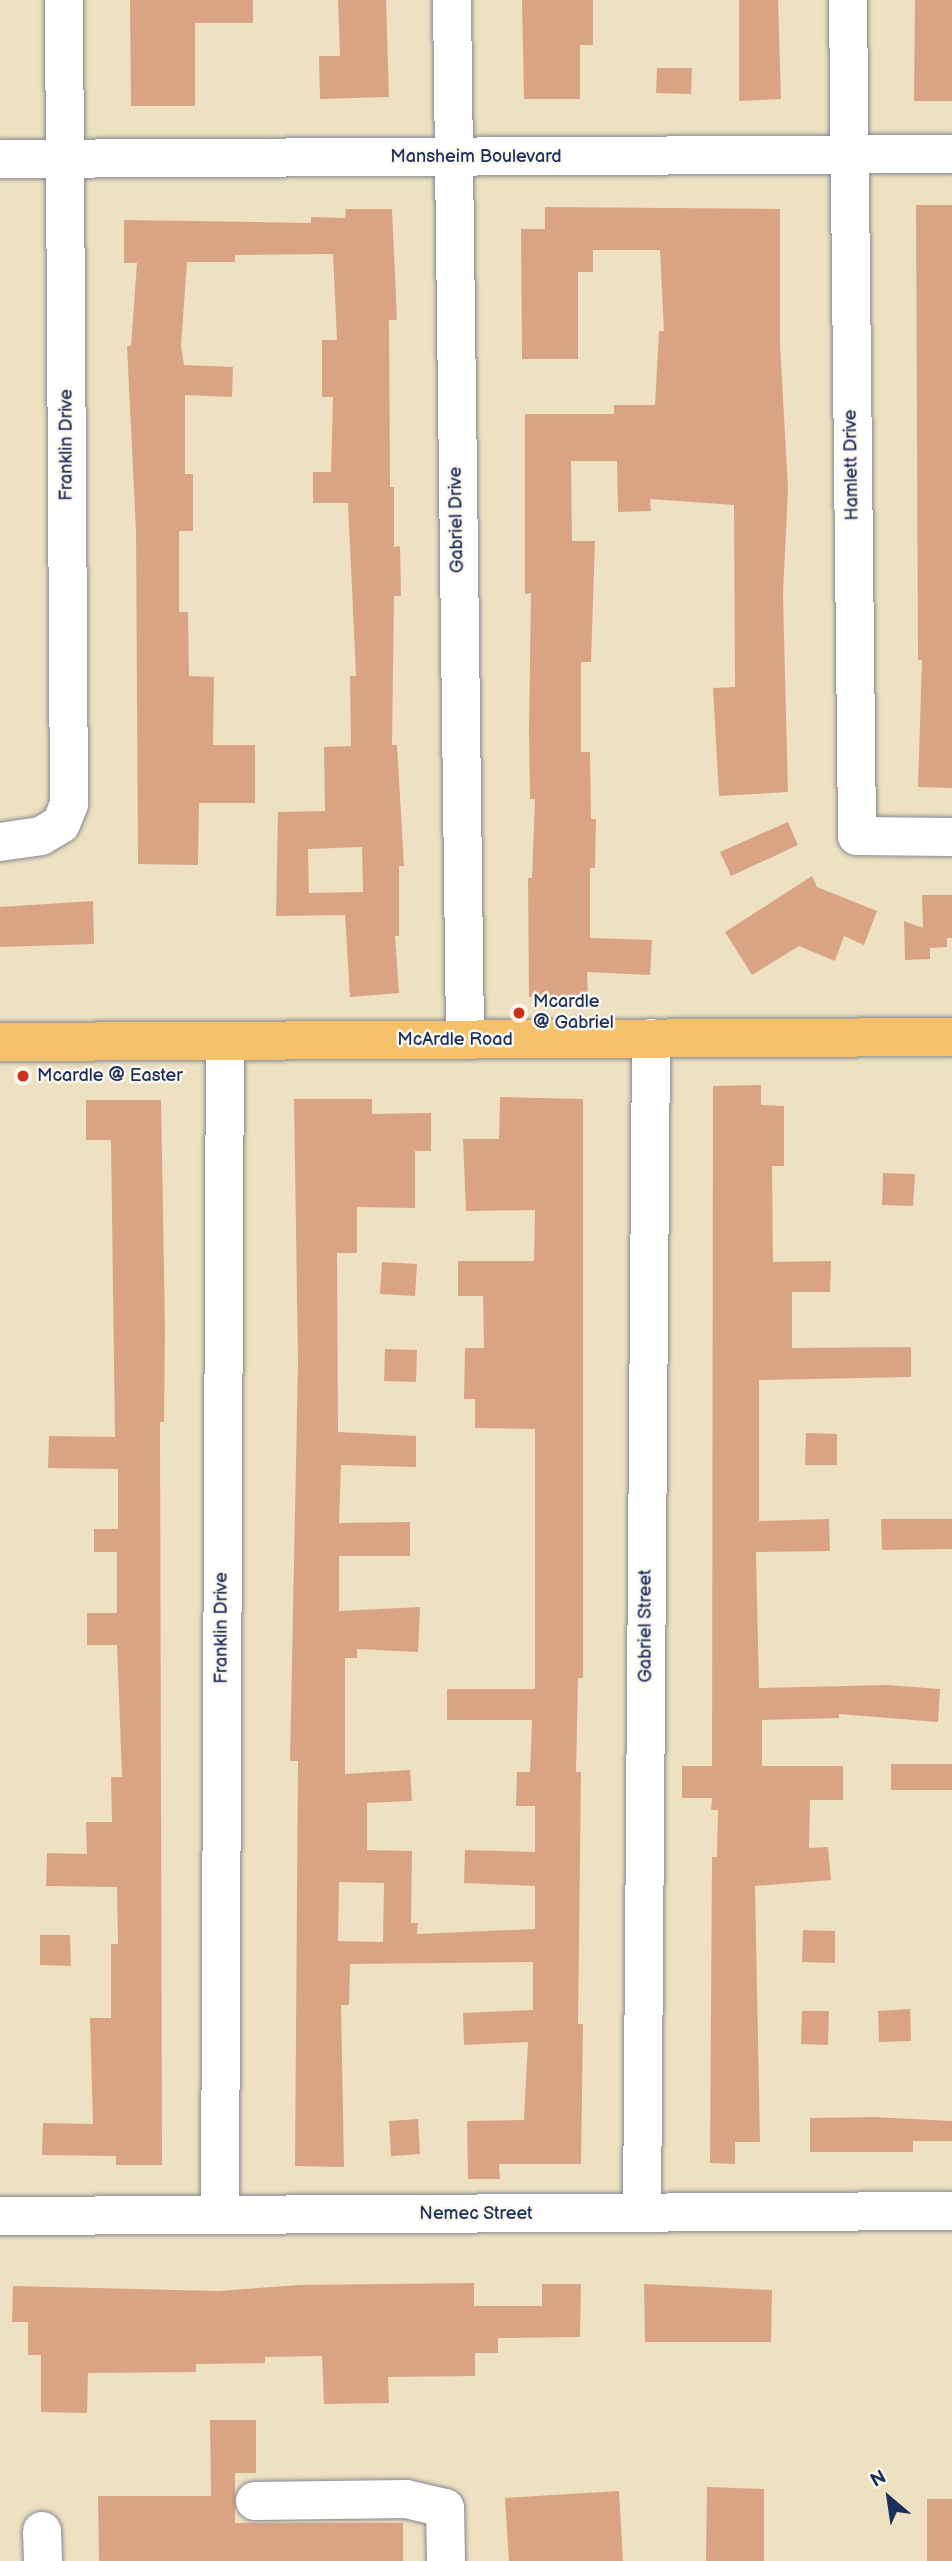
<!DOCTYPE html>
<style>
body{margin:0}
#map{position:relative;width:952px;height:2561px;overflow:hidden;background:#eee1c1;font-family:"Balsamiq Sans",sans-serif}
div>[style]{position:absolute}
.building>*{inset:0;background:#daa484}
.roads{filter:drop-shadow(0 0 2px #848890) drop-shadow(0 0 2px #848890)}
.minor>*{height:38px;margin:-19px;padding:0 19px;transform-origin:19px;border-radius:19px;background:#fff}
.major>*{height:38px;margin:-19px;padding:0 19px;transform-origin:19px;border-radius:19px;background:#f4c16a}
.dots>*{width:19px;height:19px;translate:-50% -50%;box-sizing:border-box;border:4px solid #fbf7ec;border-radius:50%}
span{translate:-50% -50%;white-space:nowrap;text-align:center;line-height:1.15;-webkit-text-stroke:5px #fbf7ec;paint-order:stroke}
.street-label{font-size:18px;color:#1b2f5e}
.poi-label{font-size:18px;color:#1b2f5e}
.left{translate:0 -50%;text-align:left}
.north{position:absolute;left:854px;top:2463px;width:70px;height:70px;-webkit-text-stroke:5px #fbf7ec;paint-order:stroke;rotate:331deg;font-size:19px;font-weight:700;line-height:28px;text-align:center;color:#1b2f5e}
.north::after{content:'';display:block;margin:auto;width:24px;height:32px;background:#1b2f5e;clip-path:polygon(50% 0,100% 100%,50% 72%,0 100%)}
</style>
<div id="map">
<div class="building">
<div style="clip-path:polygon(130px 0,253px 0,253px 23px,195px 23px,195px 106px,131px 106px)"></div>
<div style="clip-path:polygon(338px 0,386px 0,389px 97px,320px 99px,319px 56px,340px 56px)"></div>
<div style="clip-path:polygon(522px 0,593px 0,593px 45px,580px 45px,580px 99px,524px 99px)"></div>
<div style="clip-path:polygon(739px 0,778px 0,781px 99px,739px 101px)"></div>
<div style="clip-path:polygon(915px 0,952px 0,952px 101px,914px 101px)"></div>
<div style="clip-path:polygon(657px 68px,692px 68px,691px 94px,656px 93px)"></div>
<div style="clip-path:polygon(916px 205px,952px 205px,952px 788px,918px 787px,922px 660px,918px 660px)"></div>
<div style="clip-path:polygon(545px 207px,780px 209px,780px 343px,788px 489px,783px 595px,788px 792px,719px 796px,713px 688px,735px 687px,734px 505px,650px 499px,651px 511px,618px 512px,617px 461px,571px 461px,572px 541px,595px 541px,591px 662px,581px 662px,581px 752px,590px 752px,591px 819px,596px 819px,595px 868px,590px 868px,590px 938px,652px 940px,650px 975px,587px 972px,588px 995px,529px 997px,528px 878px,532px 878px,535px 799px,530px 799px,529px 730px,531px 593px,525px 594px,525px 414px,614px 414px,614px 405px,655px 405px,659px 331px,664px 331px,660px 250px,593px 250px,593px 272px,578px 272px,578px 359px,522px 359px,521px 229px,545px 229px)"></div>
<div style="clip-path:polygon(evenodd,346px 209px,392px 209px,397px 320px,389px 320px,390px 487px,394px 487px,394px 547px,400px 546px,401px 596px,394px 596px,392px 745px,397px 745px,404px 866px,399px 866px,399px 936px,395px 936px,399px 993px,350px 997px,345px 915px,276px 916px,278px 812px,325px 811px,324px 747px,351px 746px,350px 676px,356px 676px,348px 503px,313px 503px,313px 472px,331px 472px,333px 397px,322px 397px,322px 340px,337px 340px,333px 254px,235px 255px,235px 262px,187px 262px,181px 346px,184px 365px,233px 367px,232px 397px,185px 395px,185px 474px,193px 474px,193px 531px,179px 531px,179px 612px,188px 612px,189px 676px,214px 677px,213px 745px,255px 745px,255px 803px,199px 803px,198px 865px,138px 864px,136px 531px,127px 346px,131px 346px,137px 263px,124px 263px,124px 220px,311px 223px,311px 217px,345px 218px,346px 209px,362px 847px,363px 892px,309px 893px,308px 849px,362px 847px)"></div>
<div style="clip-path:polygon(788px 822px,798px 845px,731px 876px,720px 852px)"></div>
<div style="clip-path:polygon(812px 876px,817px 887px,877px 911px,864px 945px,844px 936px,835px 961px,799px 946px,752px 975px,725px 932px)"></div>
<div style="clip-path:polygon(922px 895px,952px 895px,952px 938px,947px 938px,947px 947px,930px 948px,930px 959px,905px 960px,904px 921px,923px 928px)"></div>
<div style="clip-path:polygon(93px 901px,94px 944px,0 947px,0 907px)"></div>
<div style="clip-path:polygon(761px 1085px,761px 1105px,784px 1106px,784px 1166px,772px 1166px,773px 1262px,831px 1261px,830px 1292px,792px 1292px,792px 1348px,911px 1347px,911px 1377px,759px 1380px,759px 1521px,829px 1519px,830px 1551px,756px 1552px,759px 1688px,887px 1685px,940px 1689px,938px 1722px,839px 1714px,839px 1718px,762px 1720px,762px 1766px,843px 1766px,843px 1800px,810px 1800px,809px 1848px,828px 1847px,831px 1880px,755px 1886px,760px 2142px,735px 2142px,735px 2164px,710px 2163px,712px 1857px,717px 1857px,718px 1810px,711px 1810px,712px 1798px,682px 1798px,682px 1766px,712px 1766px,713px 1086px)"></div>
<div style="clip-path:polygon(evenodd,500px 1097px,583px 1099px,583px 1678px,578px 1678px,576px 1772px,581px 1772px,578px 2024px,583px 2024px,581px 2164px,499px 2164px,500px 2179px,468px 2179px,467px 2121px,524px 2120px,528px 2042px,464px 2045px,463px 2013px,533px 2010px,533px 1962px,350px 1964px,349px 2005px,341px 2005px,344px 2167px,295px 2166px,298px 1761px,290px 1761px,298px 1362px,294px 1099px,372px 1099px,372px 1114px,431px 1113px,431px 1151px,415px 1151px,415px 1208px,357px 1207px,357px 1253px,337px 1253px,338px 1432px,416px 1436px,416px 1467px,341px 1465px,339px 1523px,410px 1522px,410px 1556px,339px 1556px,339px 1611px,420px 1607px,418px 1652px,357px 1649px,357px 1658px,345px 1658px,345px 1774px,410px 1770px,412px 1801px,367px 1803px,367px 1850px,412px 1851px,411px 1923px,418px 1923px,417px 1934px,535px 1929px,535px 1886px,464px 1883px,465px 1850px,535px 1852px,535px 1806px,516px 1806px,517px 1772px,530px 1772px,532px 1720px,447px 1720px,447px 1689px,535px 1689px,535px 1429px,475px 1428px,475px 1399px,464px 1399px,465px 1348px,484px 1348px,483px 1296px,458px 1296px,458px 1261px,534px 1261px,535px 1210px,466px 1211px,463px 1139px,499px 1139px,500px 1097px,339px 1882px,384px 1883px,383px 1942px,338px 1941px,339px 1882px)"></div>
<div style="clip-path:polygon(86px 1100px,161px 1100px,165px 1330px,164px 1422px,160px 1422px,162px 2165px,116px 2165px,116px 2156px,42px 2155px,43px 2123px,93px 2124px,90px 2018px,111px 2018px,111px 1944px,118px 1944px,117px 1887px,46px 1886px,47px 1853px,87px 1854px,86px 1822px,112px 1822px,111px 1777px,122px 1777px,117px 1645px,87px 1645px,87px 1613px,117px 1613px,117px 1552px,94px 1552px,94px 1529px,118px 1529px,118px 1469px,48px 1468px,49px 1436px,115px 1437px,111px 1140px,86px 1140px)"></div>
<div style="clip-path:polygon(883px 1173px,915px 1174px,913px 1206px,882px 1205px)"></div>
<div style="clip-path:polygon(382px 1262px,417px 1264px,415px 1296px,380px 1294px)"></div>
<div style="clip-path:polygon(385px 1349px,417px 1350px,416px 1382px,384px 1381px)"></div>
<div style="clip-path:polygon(806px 1433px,837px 1434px,837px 1465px,805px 1465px)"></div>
<div style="clip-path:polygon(881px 1519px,952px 1519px,952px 1549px,882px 1550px)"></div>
<div style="clip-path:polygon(891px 1764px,952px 1764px,952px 1790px,891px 1790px)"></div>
<div style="clip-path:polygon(803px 1930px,835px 1931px,835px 1963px,802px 1962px)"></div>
<div style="clip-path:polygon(40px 1935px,70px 1935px,71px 1966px,40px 1965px)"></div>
<div style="clip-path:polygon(910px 2009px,911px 2041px,879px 2042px,878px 2011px)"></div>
<div style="clip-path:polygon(802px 2011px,829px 2011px,828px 2045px,801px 2044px)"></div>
<div style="clip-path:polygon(874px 2117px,952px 2121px,952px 2141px,913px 2141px,913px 2152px,810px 2152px,810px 2118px)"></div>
<div style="clip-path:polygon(418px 2119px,420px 2154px,391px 2156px,389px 2121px)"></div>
<div style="clip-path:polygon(474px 2283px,474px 2306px,542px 2306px,542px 2284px,581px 2284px,580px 2337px,498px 2338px,498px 2353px,475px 2353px,475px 2376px,388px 2377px,389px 2403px,324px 2404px,322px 2356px,265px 2357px,265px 2363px,196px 2364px,196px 2372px,88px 2373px,87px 2413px,41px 2412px,41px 2355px,28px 2355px,28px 2322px,12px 2322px,13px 2286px,218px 2291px,299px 2285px)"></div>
<div style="clip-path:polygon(644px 2284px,772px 2290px,771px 2342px,645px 2342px)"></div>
<div style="clip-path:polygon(210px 2420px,256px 2420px,256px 2473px,235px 2473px,235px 2523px,403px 2523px,403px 2561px,99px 2561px,98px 2496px,211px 2496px)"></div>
<div style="clip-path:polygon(707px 2487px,764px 2489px,764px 2561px,706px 2561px)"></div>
<div style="clip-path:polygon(619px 2491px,623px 2561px,509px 2561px,505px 2498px)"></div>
<div style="clip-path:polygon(927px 2499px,952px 2499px,952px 2561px,927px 2561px)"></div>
</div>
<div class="roads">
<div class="minor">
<div style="left:452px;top:0;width:1040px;rotate:89.28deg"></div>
<div style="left:848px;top:0;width:836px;rotate:89.38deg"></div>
<div style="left:857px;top:836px;width:95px;rotate:0.6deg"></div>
<div style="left:0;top:159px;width:952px;rotate:-0.3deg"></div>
<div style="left:0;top:842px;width:41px;rotate:-8.3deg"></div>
<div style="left:41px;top:836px;width:23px;rotate:-31deg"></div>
<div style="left:61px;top:824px;width:22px;rotate:-68deg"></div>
<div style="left:69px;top:804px;width:804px;rotate:-90.36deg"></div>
<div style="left:642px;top:2213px;width:1175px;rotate:-89.56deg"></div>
<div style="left:220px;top:2215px;width:1174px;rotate:-89.76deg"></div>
<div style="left:0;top:2216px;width:952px;rotate:-0.3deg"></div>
<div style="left:255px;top:2501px;width:151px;rotate:-0.8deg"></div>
<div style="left:406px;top:2499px;width:40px;rotate:13deg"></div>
<div style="left:445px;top:2508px;width:53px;rotate:88.9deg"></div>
<div style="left:42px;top:2531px;width:30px;rotate:88deg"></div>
</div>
<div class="major">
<div style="left:0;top:1042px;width:952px;rotate:-0.3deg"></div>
</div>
</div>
<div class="dots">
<div style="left:519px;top:1013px;background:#c8321e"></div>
<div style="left:23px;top:1076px;background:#c8321e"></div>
</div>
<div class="street-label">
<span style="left:476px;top:157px">Mansheim Boulevard</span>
<span style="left:67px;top:445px;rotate:-90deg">Franklin Drive</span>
<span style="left:852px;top:465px;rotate:-91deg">Hamlett Drive</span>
<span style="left:457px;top:520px;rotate:-91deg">Gabriel Drive</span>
<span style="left:455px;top:1040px">McArdle Road</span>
<span style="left:646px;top:1626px;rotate:-90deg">Gabriel Street</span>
<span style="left:222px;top:1628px;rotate:-90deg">Franklin Drive</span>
<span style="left:476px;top:2214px">Nemec Street</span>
</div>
<div class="poi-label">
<span class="left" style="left:533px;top:1013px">Mcardle<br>@ Gabriel</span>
<span class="left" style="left:37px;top:1076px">Mcardle @ Easter</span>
</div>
<div class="north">N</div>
</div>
